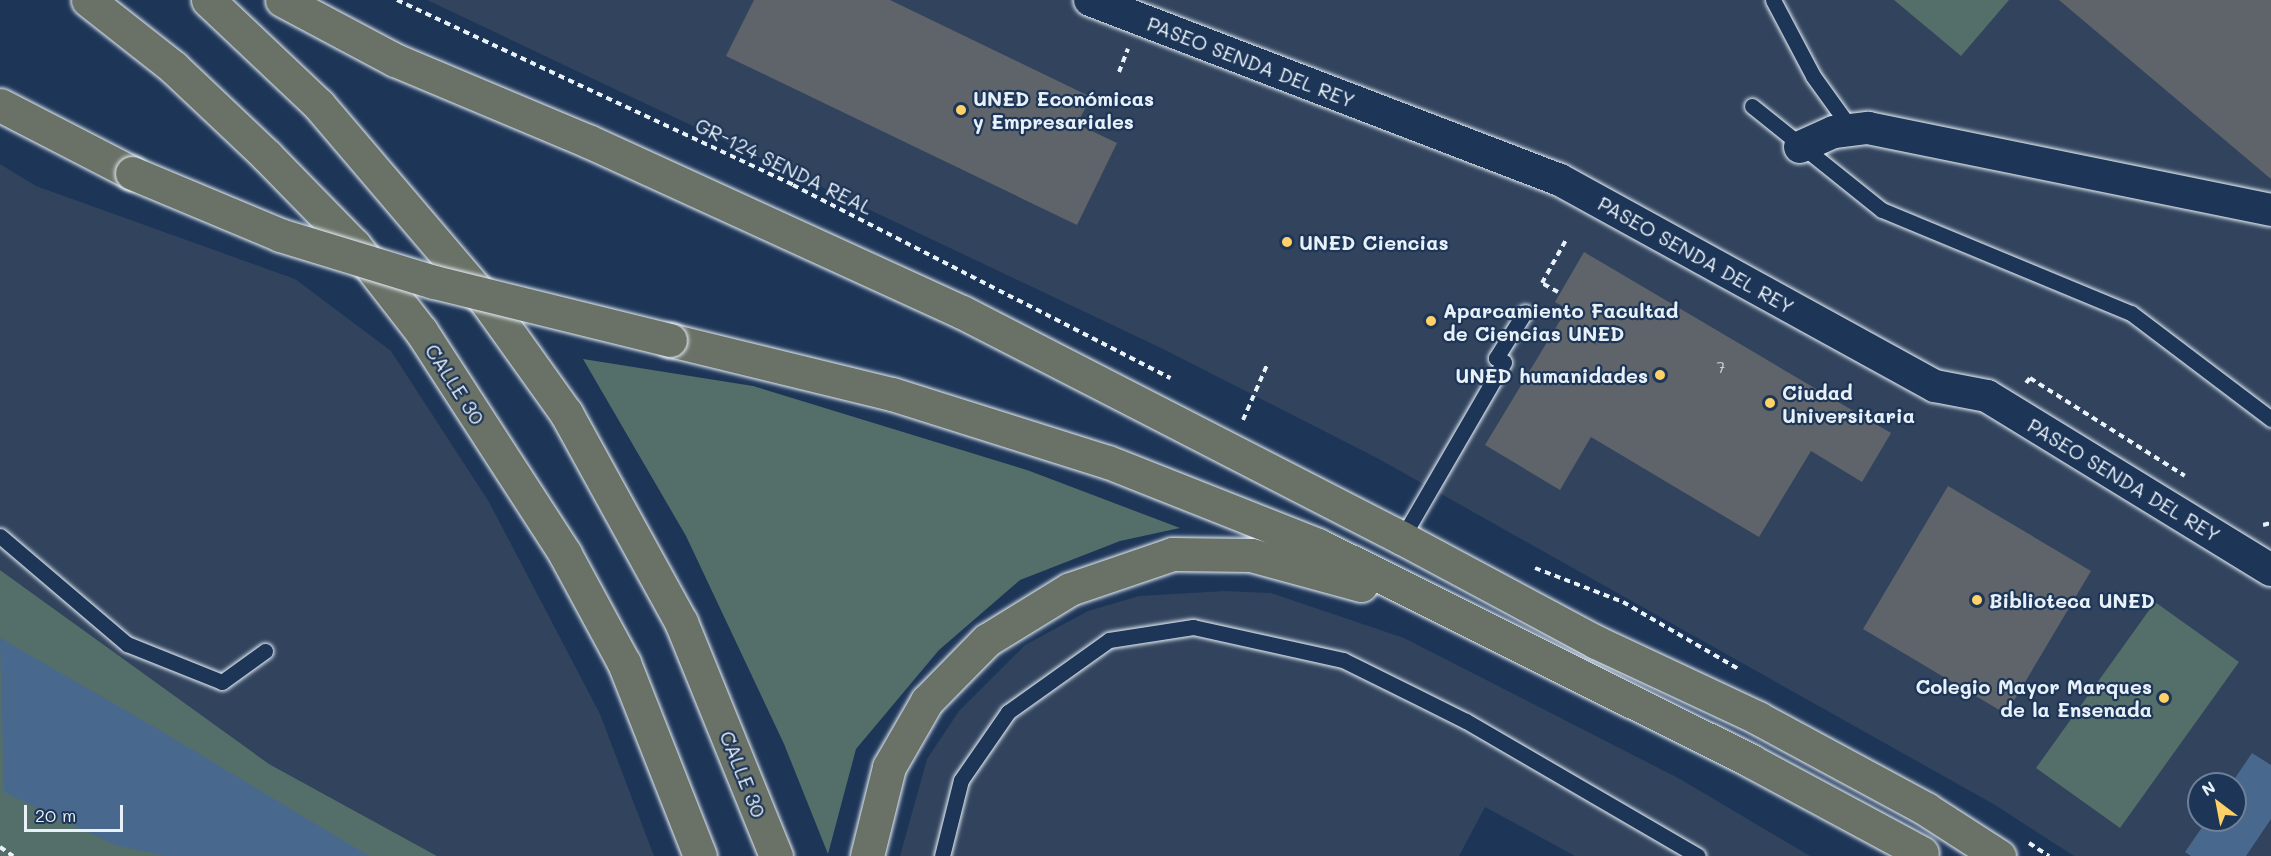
<!DOCTYPE html>
<meta charset="utf-8">
<style>
body{margin:0}
#map{position:relative;width:2271px;height:856px;overflow:hidden;background:#1d3557;font-family:Mali,sans-serif}
div>[style]{position:absolute}
.built>*{inset:0;background:#31435d}
.green>*{inset:0;background:#546e6a}
.water>*{inset:0;background:#49688e}
.building>*{inset:0;background:#5f646a}
.path>*{height:4px;margin-top:-2px;transform-origin:0;background:repeating-linear-gradient(90deg,#e8f1f8 0 6px,transparent 0 10.5px)}
.roads{filter:drop-shadow(0 0 2px #e8f1f8) drop-shadow(0 0 2px #e8f1f8)}
.service>*{height:15px;margin:-7.5px;padding:0 7.5px;transform-origin:7.5px;border-radius:7.5px;background:#1d3557}
.minor>*{height:32px;margin:-16px;padding:0 16px;transform-origin:16px;border-radius:16px;background:#1d3557}
.primary>*{height:33px;margin:-16.5px;padding:0 16.5px;transform-origin:16.5px;border-radius:16.5px;background:#6a7166}
.motorway>*{height:33px;margin:-16.5px;padding:0 16.5px;transform-origin:16.5px;border-radius:16.5px;background:#6a7166}
.bridges{filter:drop-shadow(0 0 2px #e8f1f8) drop-shadow(0 0 2px #e8f1f8)}
.motorway-bridge>*{height:33px;margin:-16.5px;padding:0 16.5px;transform-origin:16.5px;border-radius:16.5px;background:#6a7166}
.dots>*{width:16px;height:16px;translate:-50% -50%;box-sizing:border-box;border:3px solid #1d3557;border-radius:50%}
span{translate:-50% -50%;white-space:nowrap;text-align:center;line-height:1.15;-webkit-text-stroke:4.5px #1d3557;paint-order:stroke}
.number-label{font-size:16px;color:#c6ced4}
.number-label span{-webkit-text-stroke-width:0}
.street-label{font-size:20px;color:#e8f1f8}
.poi-label{font-size:20px;color:#e8f1f8;font-weight:700}
.left{translate:0 -50%;text-align:left}
.right{translate:-100% -50%;text-align:right}
.north{position:absolute;left:2187px;top:772px;width:60px;height:60px;box-sizing:border-box;background:#1d3557;border:2px solid #6e8097;border-radius:50%;rotate:328deg;font-size:16px;font-weight:700;line-height:24px;text-align:center;color:#e8f1f8}
.north::after{content:'';display:block;margin:auto;width:21px;height:27px;background:#ffd166;clip-path:polygon(50% 0,100% 100%,50% 72%,0 100%)}
.scale{position:absolute;left:24px;top:805px;width:99px;height:27px;box-sizing:border-box;border:3px solid #e8f1f8;border-top:0;padding-left:8px;font-size:18px;line-height:21px;white-space:nowrap;color:#e8f1f8;-webkit-text-stroke:4px #1d3557;paint-order:stroke}
</style>
<div id="map">
<div class="built">
<div style="clip-path:polygon(evenodd,427px 0,2271px 0,2271px 856px,2074px 856px,1995px 805px,1377px 458px,1163px 349px,427px 0,2199px 784px,2235px 784px,2235px 820px,2199px 820px,2199px 784px)"></div>
<div style="clip-path:polygon(0 164px,36px 186px,295px 279px,391px 351px,489px 502px,600px 714px,654px 856px,437px 856px,269px 764px,0 570px)"></div>
<div style="clip-path:polygon(1224px 591px,1271px 593px,1404px 638px,1680px 779px,1810px 856px,1575px 856px,1485px 807px,1459px 856px,900px 856px,927px 759px,959px 711px,1025px 645px,1088px 611px,1139px 596px)"></div>
</div>
<div class="green">
<div style="clip-path:polygon(1894px 0,2009px 0,1961px 56px)"></div>
<div style="clip-path:polygon(583px 359px,753px 386px,1027px 470px,1180px 528px,1120px 541px,1020px 580px,939px 650px,856px 749px,828px 854px,784px 744px,686px 536px)"></div>
<div style="clip-path:polygon(0 570px,269px 764px,437px 856px,0 856px)"></div>
<div style="clip-path:polygon(2155px 602px,2239px 662px,2120px 828px,2036px 768px)"></div>
</div>
<div class="water">
<div style="clip-path:polygon(0 638px,156px 728px,369px 856px,166px 856px,115px 845px,4px 792px)"></div>
<div style="clip-path:polygon(2252px 753px,2271px 765px,2271px 819px,2246px 856px,2191px 856px,2185px 852px,2207px 820px,2235px 820px,2231px 784px)"></div>
</div>
<div class="building">
<div style="clip-path:polygon(754px 0,890px 0,1091px 97px,1077px 124px,1117px 143px,1077px 225px,726px 56px)"></div>
<div style="clip-path:polygon(2059px 0,2271px 0,2271px 179px)"></div>
<div style="clip-path:polygon(1584px 252px,1891px 433px,1862px 482px,1811px 451px,1759px 537px,1591px 437px,1560px 490px,1485px 445px,1567px 309px,1555px 302px)"></div>
<div style="clip-path:polygon(1948px 486px,2091px 571px,2006px 714px,1863px 629px)"></div>
</div>
<div class="path">
<div style="left:397px;top:0;width:437px;rotate:25deg"></div>
<div style="left:793px;top:185px;width:424px;rotate:27.1deg"></div>
<div style="left:1119px;top:72px;width:25px;rotate:-69deg"></div>
<div style="left:1558px;top:292px;width:18px;rotate:-151deg"></div>
<div style="left:1542px;top:283px;width:51px;rotate:-60.9deg"></div>
<div style="left:2026px;top:383px;width:6px;rotate:-51deg"></div>
<div style="left:2030px;top:378px;width:183px;rotate:32.3deg"></div>
<div style="left:1243px;top:420px;width:60px;rotate:-66.4deg"></div>
<div style="left:2263px;top:525px;width:8px;rotate:-14deg"></div>
<div style="left:1535px;top:568px;width:94px;rotate:21.1deg"></div>
<div style="left:1623px;top:602px;width:132px;rotate:30.1deg"></div>
<div style="left:2029px;top:843px;width:24px;rotate:33deg"></div>
<div style="left:0;top:847px;width:16px;rotate:35deg"></div>
</div>
<div class="roads">
<div class="service">
<div style="left:1773px;top:0;width:86px;rotate:62.2deg"></div>
<div style="left:1813px;top:76px;width:67px;rotate:54.2deg"></div>
<div style="left:1752px;top:106px;width:166px;rotate:38.7deg"></div>
<div style="left:1882px;top:210px;width:269px;rotate:22.5deg"></div>
<div style="left:2131px;top:313px;width:176px;rotate:37.1deg"></div>
<div style="left:0;top:536px;width:167px;rotate:40.4deg"></div>
<div style="left:127px;top:644px;width:102px;rotate:21.8deg"></div>
<div style="left:222px;top:682px;width:53px;rotate:-35.8deg"></div>
<div style="left:1402px;top:538px;width:203px;rotate:-59.9deg"></div>
<div style="left:1504px;top:362px;width:9px;rotate:-153deg"></div>
<div style="left:1496px;top:358px;width:54px;rotate:-57.8deg"></div>
<div style="left:942px;top:856px;width:78px;rotate:-76deg"></div>
<div style="left:961px;top:780px;width:83px;rotate:-55.3deg"></div>
<div style="left:1008px;top:712px;width:124px;rotate:-35.5deg"></div>
<div style="left:1109px;top:640px;width:85px;rotate:-8.8deg"></div>
<div style="left:1193px;top:627px;width:154px;rotate:12.4deg"></div>
<div style="left:1343px;top:660px;width:137px;rotate:26.4deg"></div>
<div style="left:1466px;top:721px;width:268px;rotate:30.2deg"></div>
</div>
<div class="minor">
<div style="left:1090px;top:0;width:503px;rotate:20.96deg"></div>
<div style="left:1560px;top:180px;width:428px;rotate:28.8deg"></div>
<div style="left:1935px;top:386px;width:53px;rotate:10.9deg"></div>
<div style="left:1987px;top:396px;width:333px;rotate:31.5deg"></div>
<div style="left:1800px;top:147px;width:37px;rotate:-24deg"></div>
<div style="left:1834px;top:132px;width:34px;rotate:-7deg"></div>
<div style="left:1868px;top:128px;width:411px;rotate:11.5deg"></div>
</div>
<div class="primary">
<div style="left:1402px;top:538px;width:220px;rotate:28.2deg"></div>
<div style="left:1596px;top:642px;width:179px;rotate:25.1deg"></div>
<div style="left:1758px;top:718px;width:191px;rotate:28.4deg"></div>
<div style="left:1926px;top:809px;width:87px;rotate:32.8deg"></div>
</div>
<div class="motorway">
<div style="left:88px;top:0;width:108px;rotate:38.2deg"></div>
<div style="left:173px;top:67px;width:129px;rotate:43.4deg"></div>
<div style="left:267px;top:156px;width:124px;rotate:45.7deg"></div>
<div style="left:354px;top:245px;width:109px;rotate:52.1deg"></div>
<div style="left:421px;top:331px;width:265px;rotate:57.1deg"></div>
<div style="left:565px;top:554px;width:124px;rotate:61.6deg"></div>
<div style="left:624px;top:663px;width:207px;rotate:68.5deg"></div>
<div style="left:208px;top:0;width:153px;rotate:43.4deg"></div>
<div style="left:319px;top:105px;width:257px;rotate:49.6deg"></div>
<div style="left:486px;top:301px;width:138px;rotate:54.5deg"></div>
<div style="left:566px;top:413px;width:239px;rotate:61.2deg"></div>
<div style="left:681px;top:622px;width:253px;rotate:67.9deg"></div>
<div style="left:282px;top:0;width:128px;rotate:28deg"></div>
<div style="left:395px;top:60px;width:209px;rotate:22.8deg"></div>
<div style="left:588px;top:141px;width:411px;rotate:24.6deg"></div>
<div style="left:962px;top:312px;width:495px;rotate:27.2deg"></div>
<div style="left:0;top:105px;width:148px;rotate:27.3deg"></div>
<div style="left:670px;top:340px;width:228px;rotate:13.7deg"></div>
<div style="left:892px;top:394px;width:226px;rotate:17.5deg"></div>
<div style="left:1108px;top:462px;width:226px;rotate:21.6deg"></div>
<div style="left:1318px;top:545px;width:484px;rotate:26.5deg"></div>
<div style="left:1751px;top:761px;width:194px;rotate:28.3deg"></div>
<div style="left:867px;top:856px;width:92px;rotate:-76.1deg"></div>
<div style="left:889px;top:767px;width:76px;rotate:-60.1deg"></div>
<div style="left:927px;top:701px;width:86px;rotate:-45.5deg"></div>
<div style="left:987px;top:640px;width:97px;rotate:-31.6deg"></div>
<div style="left:1070px;top:589px;width:108px;rotate:-18.9deg"></div>
<div style="left:1172px;top:554px;width:79px;rotate:0.7deg"></div>
<div style="left:1251px;top:555px;width:114px;rotate:15.3deg"></div>
</div>
</div>
<div class="bridges">
<div class="motorway-bridge">
<div style="left:132px;top:173px;width:160px;rotate:22.7deg"></div>
<div style="left:280px;top:235px;width:161px;rotate:17deg"></div>
<div style="left:434px;top:282px;width:243px;rotate:13.8deg"></div>
</div>
</div>
<div class="dots">
<div style="left:961px;top:110px;background:#ffd166"></div>
<div style="left:1287px;top:242px;background:#ffd166"></div>
<div style="left:1431px;top:321px;background:#ffd166"></div>
<div style="left:1660px;top:375px;background:#ffd166"></div>
<div style="left:1770px;top:403px;background:#ffd166"></div>
<div style="left:1977px;top:600px;background:#ffd166"></div>
<div style="left:2164px;top:698px;background:#ffd166"></div>
</div>
<div class="number-label">
<span style="left:1721px;top:367px">7</span>
</div>
<div class="street-label">
<span style="left:1251px;top:62px;rotate:21deg">PASEO SENDA DEL REY</span>
<span style="left:784px;top:166px;rotate:26deg">GR-124 SENDA REAL</span>
<span style="left:1696px;top:255px;rotate:29deg">PASEO SENDA DEL REY</span>
<span style="left:455px;top:384px;rotate:57deg">CALLE 30</span>
<span style="left:2124px;top:480px;rotate:31deg">PASEO SENDA DEL REY</span>
<span style="left:743px;top:774px;rotate:68deg">CALLE 30</span>
</div>
<div class="poi-label">
<span class="left" style="left:973px;top:110px">UNED Económicas<br>y Empresariales</span>
<span class="left" style="left:1299px;top:242px">UNED Ciencias</span>
<span class="left" style="left:1443px;top:322px">Aparcamiento Facultad<br>de Ciencias UNED</span>
<span class="right" style="left:1648px;top:375px">UNED humanidades</span>
<span class="left" style="left:1782px;top:404px">Ciudad<br>Universitaria</span>
<span class="left" style="left:1989px;top:600px">Biblioteca UNED</span>
<span class="right" style="left:2152px;top:698px">Colegio Mayor Marques<br>de la Ensenada</span>
</div>
<div class="north">N</div>
<div class="scale">20 m</div>
</div>
